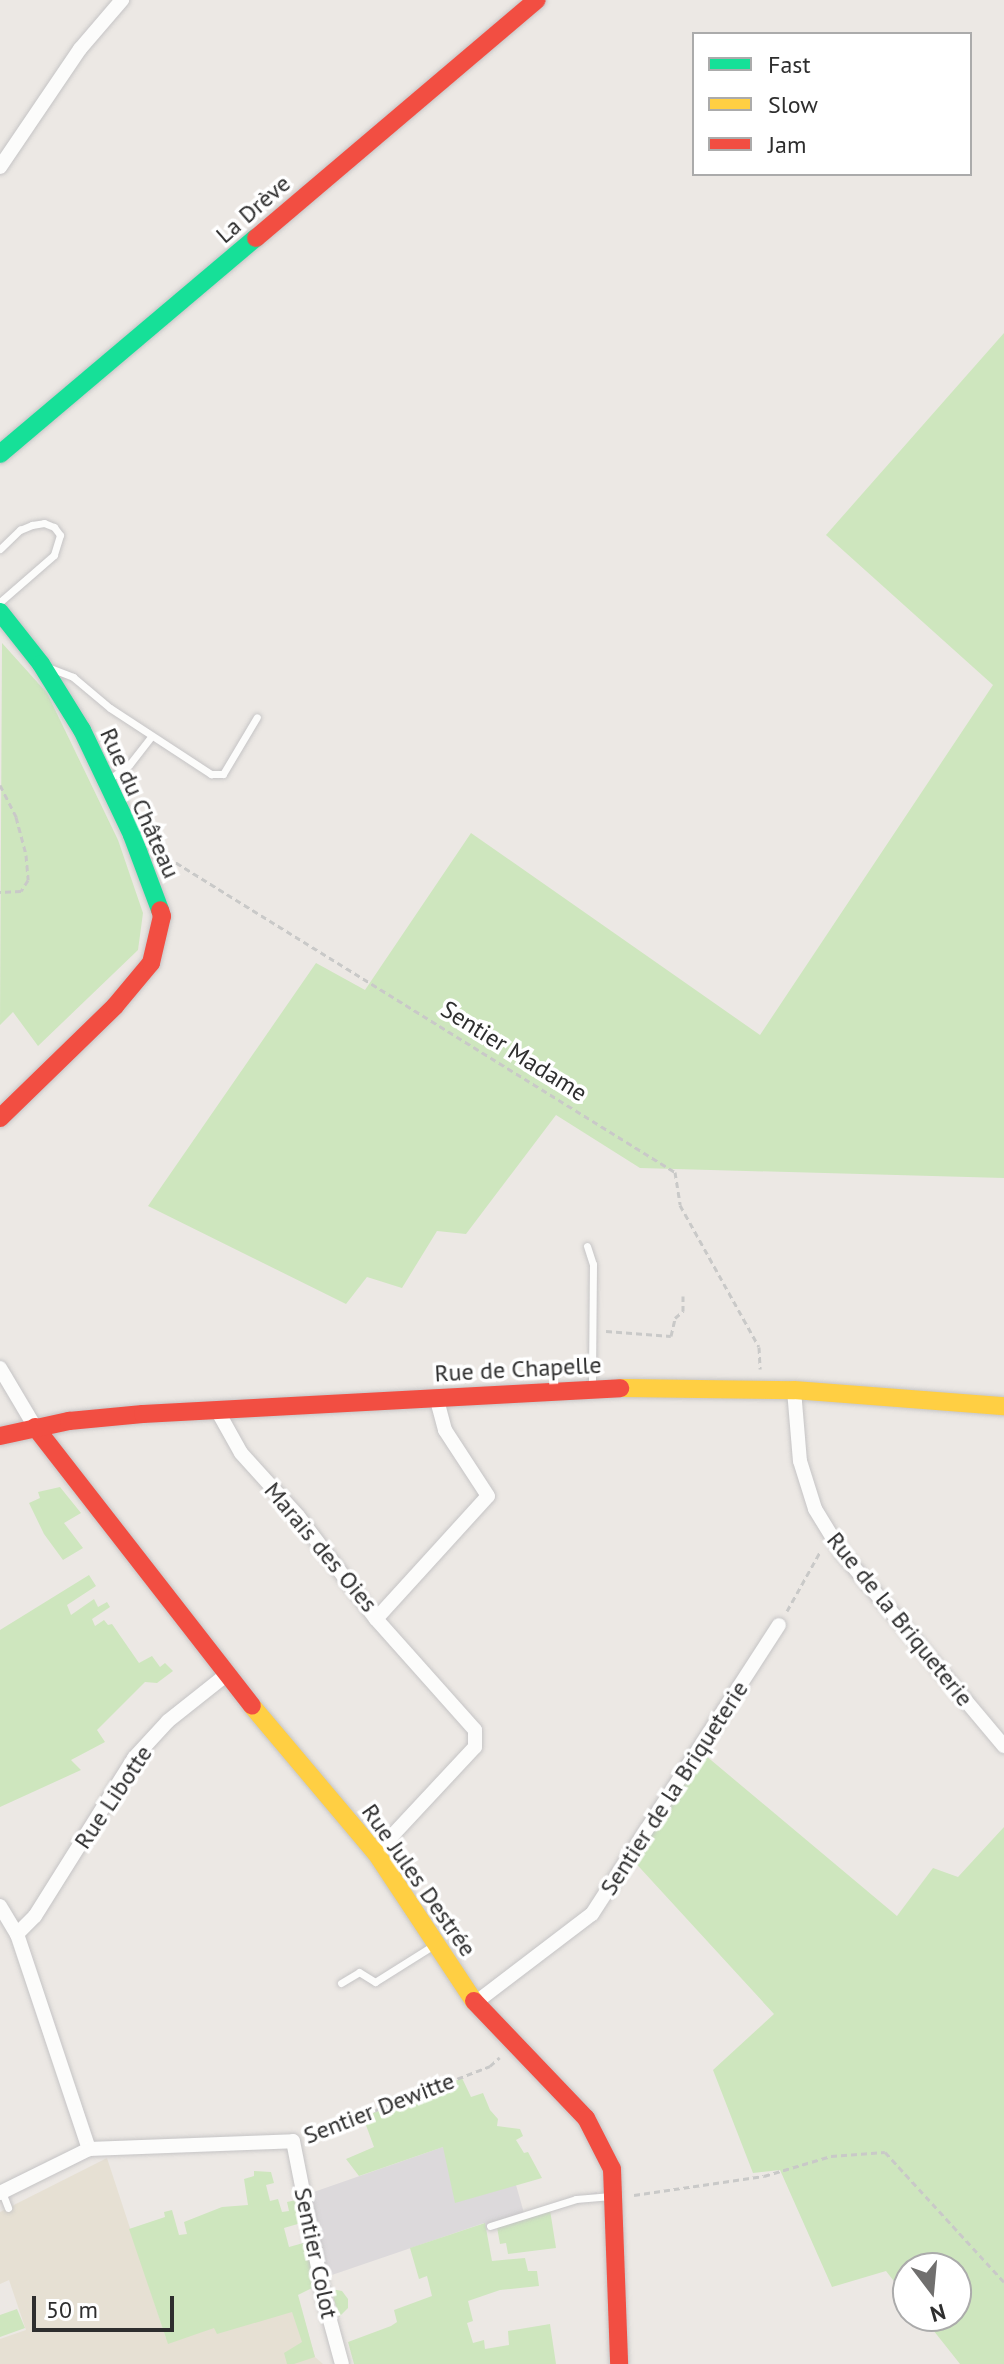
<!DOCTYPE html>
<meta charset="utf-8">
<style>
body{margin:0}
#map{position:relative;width:1004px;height:2364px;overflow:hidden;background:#ece8e4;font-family:"PT Sans",sans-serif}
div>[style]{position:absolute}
.industrial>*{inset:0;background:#dcd9db}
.education>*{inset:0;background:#e6e0d3}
.green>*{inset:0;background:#cee6be}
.path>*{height:3px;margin-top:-1.5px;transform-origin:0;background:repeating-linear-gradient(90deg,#c9c9c8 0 6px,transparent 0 10px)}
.roads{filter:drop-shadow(0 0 2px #c5c4c5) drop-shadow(0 0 2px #c5c4c5)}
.lane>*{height:7px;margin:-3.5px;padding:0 3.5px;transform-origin:3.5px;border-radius:3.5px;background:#fcfcfb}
.street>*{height:14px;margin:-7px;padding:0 7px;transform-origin:7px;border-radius:7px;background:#fcfcfb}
.fast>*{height:18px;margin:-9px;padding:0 9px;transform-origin:9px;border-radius:9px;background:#16e098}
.slow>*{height:18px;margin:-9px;padding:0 9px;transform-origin:9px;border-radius:9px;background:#ffcf43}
.jam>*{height:18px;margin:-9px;padding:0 9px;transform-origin:9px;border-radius:9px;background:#f24e42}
span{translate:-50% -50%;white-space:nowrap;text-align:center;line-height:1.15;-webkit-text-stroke:7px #fff;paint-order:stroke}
.street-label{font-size:24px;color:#2e2e2e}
.legend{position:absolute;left:692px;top:32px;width:280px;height:144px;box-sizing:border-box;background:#fff;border:2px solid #ababab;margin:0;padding:10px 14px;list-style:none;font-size:24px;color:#2e2e2e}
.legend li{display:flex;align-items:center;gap:16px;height:40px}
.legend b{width:40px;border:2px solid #ababab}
.north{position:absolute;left:892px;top:2252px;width:80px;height:80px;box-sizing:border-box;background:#fff;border:2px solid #ababab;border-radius:50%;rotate:164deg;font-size:22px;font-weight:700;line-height:32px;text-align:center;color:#2e2e2e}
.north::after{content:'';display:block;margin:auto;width:28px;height:36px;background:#706f6e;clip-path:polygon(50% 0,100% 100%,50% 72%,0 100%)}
.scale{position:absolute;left:32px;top:2296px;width:142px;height:36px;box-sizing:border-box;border:4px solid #2e2e2e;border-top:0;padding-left:10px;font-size:24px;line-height:28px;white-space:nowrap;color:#2e2e2e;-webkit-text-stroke:6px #fff;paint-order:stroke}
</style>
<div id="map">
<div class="industrial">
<div style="clip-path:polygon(443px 2147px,516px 2185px,524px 2213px,597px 2192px,596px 2201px,572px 2204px,486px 2230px,484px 2223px,326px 2277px,308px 2194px)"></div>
</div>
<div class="education">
<div style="clip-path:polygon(107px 2158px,166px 2338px,297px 2294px,315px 2357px,323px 2364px,0 2364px,0 2339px,26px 2330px,9px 2280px,0 2284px,0 2212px)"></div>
</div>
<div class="green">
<div style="clip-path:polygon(1004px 333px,1004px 1178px,640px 1168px,556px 1115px,466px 1234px,437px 1231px,402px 1288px,367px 1277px,346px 1304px,148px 1206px,316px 963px,365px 990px,471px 833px,760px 1035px,993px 685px,826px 535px)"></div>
<div style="clip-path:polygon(2px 643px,47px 693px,118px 840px,143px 913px,138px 950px,38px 1046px,13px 1012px,0 1025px)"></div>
<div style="clip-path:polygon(60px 1487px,81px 1513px,64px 1523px,83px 1548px,63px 1560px,44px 1534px,29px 1503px,40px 1498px,38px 1492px)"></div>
<div style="clip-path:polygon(89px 1575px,96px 1586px,67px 1605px,71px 1615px,94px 1599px,98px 1607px,107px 1602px,110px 1607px,92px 1619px,95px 1626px,104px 1620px,108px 1625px,112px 1624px,139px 1663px,152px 1656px,160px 1667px,165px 1663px,173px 1671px,157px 1683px,145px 1682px,97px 1730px,105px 1742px,71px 1760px,81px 1770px,0 1807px,0 1630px)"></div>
<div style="clip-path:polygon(699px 1750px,897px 1916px,933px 1868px,958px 1877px,1004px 1827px,1004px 2364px,960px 2364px,922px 2316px,956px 2316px,956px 2268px,908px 2268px,908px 2299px,886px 2271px,832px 2287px,780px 2170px,753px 2173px,713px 2070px,774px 2014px,630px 1857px)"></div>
<div style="clip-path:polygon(462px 2078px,471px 2097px,483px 2093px,490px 2110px,498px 2119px,497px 2126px,520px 2129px,523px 2136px,516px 2140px,524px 2153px,528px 2152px,542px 2178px,455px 2203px,443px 2147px,359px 2176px,346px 2159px,374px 2147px,363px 2117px)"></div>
<div style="clip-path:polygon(254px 2171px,271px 2172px,274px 2183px,266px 2185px,270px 2201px,278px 2199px,282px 2212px,289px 2211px,287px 2202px,296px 2200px,301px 2223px,284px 2228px,289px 2247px,307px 2242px,316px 2286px,298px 2295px,315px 2357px,294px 2364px,287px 2364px,284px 2353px,302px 2342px,292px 2312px,217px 2334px,214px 2328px,168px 2344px,129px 2229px,165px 2217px,164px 2212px,172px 2210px,179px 2235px,187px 2234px,184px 2222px,222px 2207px,248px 2205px,244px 2179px,254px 2176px)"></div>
<div style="clip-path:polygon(550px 2210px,556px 2248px,508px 2254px,506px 2243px,500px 2244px,497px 2227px)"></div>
<div style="clip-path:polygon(485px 2223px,492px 2261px,525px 2258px,528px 2271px,537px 2271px,539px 2286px,500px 2290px,468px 2301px,473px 2321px,467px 2323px,473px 2343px,484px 2340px,485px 2349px,509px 2345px,508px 2331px,550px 2324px,556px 2364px,354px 2364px,348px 2342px,391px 2326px,397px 2322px,394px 2310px,432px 2296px,427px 2276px,419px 2279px,410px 2248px)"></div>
<div style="clip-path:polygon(331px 2289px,342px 2291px,348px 2299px,348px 2308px,339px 2317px)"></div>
<div style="clip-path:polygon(17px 2309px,25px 2328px,0 2337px,0 2315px)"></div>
</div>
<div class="path">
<div style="left:0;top:785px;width:36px;rotate:63deg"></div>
<div style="left:16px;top:817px;width:39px;rotate:75deg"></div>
<div style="left:26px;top:855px;width:25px;rotate:85deg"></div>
<div style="left:28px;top:880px;width:13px;rotate:122deg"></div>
<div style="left:21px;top:891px;width:21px;rotate:177deg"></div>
<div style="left:159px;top:852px;width:607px;rotate:31.81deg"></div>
<div style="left:675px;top:1172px;width:33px;rotate:81deg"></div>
<div style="left:680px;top:1205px;width:162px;rotate:60.9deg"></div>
<div style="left:759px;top:1347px;width:22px;rotate:87deg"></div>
<div style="left:606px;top:1331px;width:65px;rotate:4.4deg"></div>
<div style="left:671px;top:1336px;width:18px;rotate:-77deg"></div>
<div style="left:675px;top:1318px;width:11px;rotate:-41deg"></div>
<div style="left:683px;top:1311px;width:15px;rotate:-90deg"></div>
<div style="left:787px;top:1611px;width:68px;rotate:-60.8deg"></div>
<div style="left:308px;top:2136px;width:195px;rotate:-21deg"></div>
<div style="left:490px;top:2066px;width:13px;rotate:-42deg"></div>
<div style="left:634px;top:2195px;width:131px;rotate:-8.3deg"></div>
<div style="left:764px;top:2176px;width:70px;rotate:-16.6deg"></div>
<div style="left:831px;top:2156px;width:54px;rotate:-4.2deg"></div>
<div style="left:885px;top:2152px;width:176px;rotate:47.5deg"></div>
</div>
<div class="roads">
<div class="lane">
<div style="left:0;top:549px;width:28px;rotate:-44deg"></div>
<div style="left:20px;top:530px;width:13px;rotate:-23deg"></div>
<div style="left:32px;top:525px;width:12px;rotate:-9deg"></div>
<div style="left:44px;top:523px;width:11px;rotate:22deg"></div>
<div style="left:54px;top:527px;width:10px;rotate:53deg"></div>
<div style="left:60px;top:535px;width:21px;rotate:107deg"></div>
<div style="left:54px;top:555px;width:72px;rotate:139deg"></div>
<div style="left:50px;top:668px;width:25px;rotate:21deg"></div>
<div style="left:73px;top:677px;width:48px;rotate:40deg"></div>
<div style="left:110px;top:708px;width:121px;rotate:33.2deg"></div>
<div style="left:211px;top:774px;width:12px"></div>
<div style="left:223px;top:774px;width:66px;rotate:-59.2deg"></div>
<div style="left:108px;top:780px;width:26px;rotate:-36deg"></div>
<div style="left:129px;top:765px;width:36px;rotate:-52deg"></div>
<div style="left:587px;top:1246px;width:19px;rotate:72deg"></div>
<div style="left:593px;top:1264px;width:123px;rotate:90.5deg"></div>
<div style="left:341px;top:1983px;width:21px;rotate:-31deg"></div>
<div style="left:359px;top:1972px;width:19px;rotate:32deg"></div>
<div style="left:375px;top:1982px;width:70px;rotate:-32.1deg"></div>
<div style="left:2px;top:2192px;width:17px;rotate:69deg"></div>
<div style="left:490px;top:2226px;width:90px;rotate:-17.4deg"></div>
<div style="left:576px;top:2199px;width:35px;rotate:-5deg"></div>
</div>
<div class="street">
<div style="left:0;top:167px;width:143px;rotate:-55.9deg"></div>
<div style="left:80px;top:49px;width:65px;rotate:-49.4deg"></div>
<div style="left:0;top:1368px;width:69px;rotate:59.3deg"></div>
<div style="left:794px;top:1390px;width:71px;rotate:85.2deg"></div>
<div style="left:800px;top:1461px;width:50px;rotate:72.6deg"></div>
<div style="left:815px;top:1509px;width:52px;rotate:58.5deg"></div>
<div style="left:842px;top:1553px;width:252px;rotate:50deg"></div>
<div style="left:217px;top:1410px;width:49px;rotate:60.8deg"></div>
<div style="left:241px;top:1453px;width:85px;rotate:47.9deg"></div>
<div style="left:298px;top:1516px;width:129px;rotate:52.9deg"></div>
<div style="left:376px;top:1619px;width:166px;rotate:-47.7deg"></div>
<div style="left:488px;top:1496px;width:79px;rotate:-123.1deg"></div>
<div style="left:445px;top:1430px;width:34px;rotate:-105deg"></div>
<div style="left:376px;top:1853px;width:145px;rotate:-47deg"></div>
<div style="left:475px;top:1747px;width:17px;rotate:-90deg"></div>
<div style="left:475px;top:1730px;width:149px;rotate:-131.7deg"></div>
<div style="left:0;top:1906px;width:33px;rotate:59deg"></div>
<div style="left:17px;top:1934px;width:227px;rotate:71.5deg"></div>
<div style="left:89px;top:2149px;width:99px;rotate:153.7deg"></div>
<div style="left:17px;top:1934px;width:25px;rotate:-45deg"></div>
<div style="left:35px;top:1916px;width:186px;rotate:-57.9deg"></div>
<div style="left:134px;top:1758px;width:50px;rotate:-47.4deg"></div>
<div style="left:168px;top:1721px;width:74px;rotate:-38.4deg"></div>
<div style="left:475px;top:2003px;width:147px;rotate:-37.3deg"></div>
<div style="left:592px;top:1914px;width:344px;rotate:-57.1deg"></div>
<div style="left:89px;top:2149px;width:204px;rotate:-2.2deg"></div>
<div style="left:293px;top:2141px;width:164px;rotate:78.8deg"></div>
<div style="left:325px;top:2302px;width:64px;rotate:74.7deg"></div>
</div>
<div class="fast">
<div style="left:0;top:454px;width:335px;rotate:-40.2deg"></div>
<div style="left:0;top:612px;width:66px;rotate:51.7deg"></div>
<div style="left:41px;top:664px;width:78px;rotate:58.2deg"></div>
<div style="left:82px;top:730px;width:116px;rotate:64.5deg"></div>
<div style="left:132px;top:835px;width:80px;rotate:69.5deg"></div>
</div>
<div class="slow">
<div style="left:620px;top:1388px;width:174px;rotate:0.7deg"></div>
<div style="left:794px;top:1390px;width:211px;rotate:4.4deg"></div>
<div style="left:252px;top:1706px;width:192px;rotate:49.9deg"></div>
<div style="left:376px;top:1853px;width:178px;rotate:56.5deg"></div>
</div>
<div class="jam">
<div style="left:256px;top:238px;width:368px;rotate:-40.3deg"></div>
<div style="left:0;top:1118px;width:161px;rotate:-44.2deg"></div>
<div style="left:115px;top:1006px;width:56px;rotate:-50.1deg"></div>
<div style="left:151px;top:963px;width:48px;rotate:-76.8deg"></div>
<div style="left:162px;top:916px;width:6px;rotate:-108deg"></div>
<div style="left:35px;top:1427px;width:353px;rotate:52.1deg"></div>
<div style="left:0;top:1436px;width:71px;rotate:-12.3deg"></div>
<div style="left:69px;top:1421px;width:74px;rotate:-5.4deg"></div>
<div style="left:143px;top:1414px;width:478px;rotate:-3.1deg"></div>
<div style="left:474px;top:2001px;width:162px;rotate:46.3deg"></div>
<div style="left:586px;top:2118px;width:57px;rotate:63deg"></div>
<div style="left:612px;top:2169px;width:195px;rotate:87.9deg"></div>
</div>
</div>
<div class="street-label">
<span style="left:253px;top:209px;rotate:-41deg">La Drève</span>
<span style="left:140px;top:803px;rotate:66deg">Rue du Château</span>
<span style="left:514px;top:1051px;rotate:32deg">Sentier Madame</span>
<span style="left:518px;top:1369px;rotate:-3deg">Rue de Chapelle</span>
<span style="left:321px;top:1547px;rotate:50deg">Marais des Oies</span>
<span style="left:900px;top:1619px;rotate:51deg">Rue de la Briqueterie</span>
<span style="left:674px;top:1788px;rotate:-57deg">Sentier de la Briqueterie</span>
<span style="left:113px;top:1797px;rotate:-56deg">Rue Libotte</span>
<span style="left:419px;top:1880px;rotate:55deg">Rue Jules Destrée</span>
<span style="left:379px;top:2108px;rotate:-21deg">Sentier Dewitte</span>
<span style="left:316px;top:2253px;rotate:78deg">Sentier Colot</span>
</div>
<ul class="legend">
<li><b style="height:10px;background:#16e098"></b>Fast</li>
<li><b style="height:10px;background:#ffcf43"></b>Slow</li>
<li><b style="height:10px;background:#f24e42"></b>Jam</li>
</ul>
<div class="north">N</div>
<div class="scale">50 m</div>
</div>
